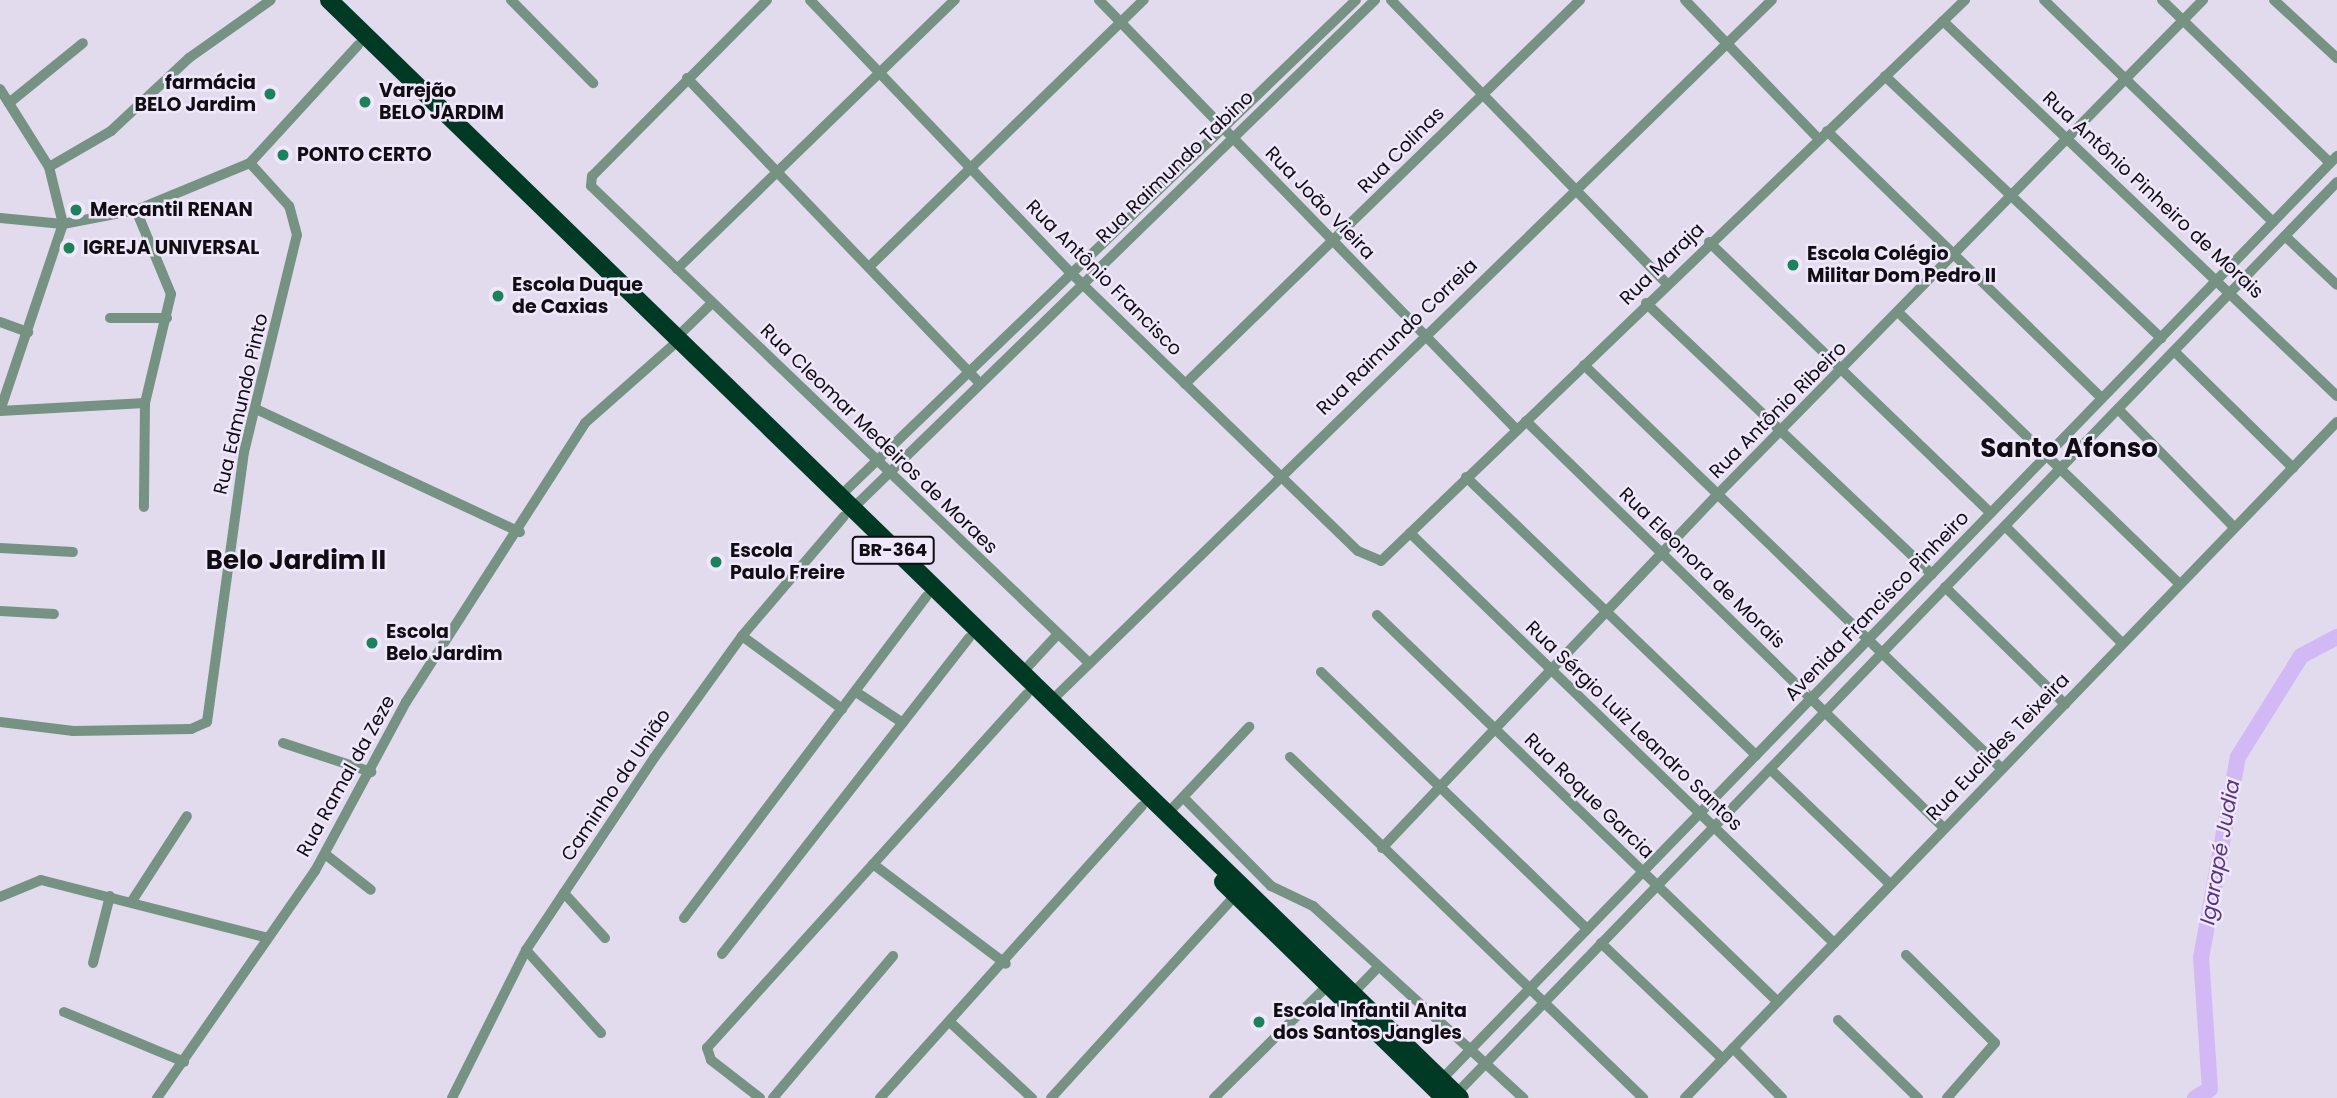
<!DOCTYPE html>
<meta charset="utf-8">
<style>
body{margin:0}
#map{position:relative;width:2337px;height:1098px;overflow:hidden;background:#e2daed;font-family:Poppins,sans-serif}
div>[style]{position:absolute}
.river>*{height:16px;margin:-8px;padding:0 8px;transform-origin:8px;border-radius:8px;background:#d2b8f4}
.street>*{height:10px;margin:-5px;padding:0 5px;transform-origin:5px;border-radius:5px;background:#769283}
.highway>*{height:18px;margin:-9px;padding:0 9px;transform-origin:9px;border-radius:9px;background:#003a24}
.dots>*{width:19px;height:19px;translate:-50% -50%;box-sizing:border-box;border:4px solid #efe7fa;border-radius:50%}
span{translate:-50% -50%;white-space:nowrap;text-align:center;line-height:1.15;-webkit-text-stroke:5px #efe7fa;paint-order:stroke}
.shield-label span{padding:2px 5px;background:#efe7fa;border:2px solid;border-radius:5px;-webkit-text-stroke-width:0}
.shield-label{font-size:18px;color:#100d13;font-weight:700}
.poi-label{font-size:19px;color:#100d13;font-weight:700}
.right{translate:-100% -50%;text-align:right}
.left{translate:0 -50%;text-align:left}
.street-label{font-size:19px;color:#100d13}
.water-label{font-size:21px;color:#59367d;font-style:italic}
.district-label{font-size:26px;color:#100d13;font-weight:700}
</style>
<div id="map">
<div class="river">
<div style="left:2195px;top:1098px;width:17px;rotate:-31deg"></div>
<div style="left:2210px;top:1089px;width:131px;rotate:-93.9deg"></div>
<div style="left:2201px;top:958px;width:204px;rotate:-79.6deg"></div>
<div style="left:2238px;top:757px;width:119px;rotate:-58deg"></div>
<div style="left:2301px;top:656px;width:41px;rotate:-27.8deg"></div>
</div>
<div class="street">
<div style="left:511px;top:0;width:117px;rotate:45.3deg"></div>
<div style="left:767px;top:0;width:248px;rotate:134.8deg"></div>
<div style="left:592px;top:176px;width:10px;rotate:96deg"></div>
<div style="left:591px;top:186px;width:687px;rotate:43.76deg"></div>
<div style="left:810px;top:0;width:379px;rotate:46.3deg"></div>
<div style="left:1072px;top:274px;width:398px;rotate:44.1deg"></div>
<div style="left:1358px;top:551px;width:25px;rotate:23deg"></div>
<div style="left:1381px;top:561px;width:810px;rotate:-43.85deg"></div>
<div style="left:1099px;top:0;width:600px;rotate:45.81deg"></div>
<div style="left:1391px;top:0;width:395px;rotate:45.8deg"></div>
<div style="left:1685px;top:0;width:192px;rotate:46.1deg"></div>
<div style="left:2044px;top:0;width:319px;rotate:44.1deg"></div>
<div style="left:2162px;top:0;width:234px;rotate:44.1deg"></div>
<div style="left:2274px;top:0;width:86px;rotate:42.6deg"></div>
<div style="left:1943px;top:21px;width:544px;rotate:43.58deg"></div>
<div style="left:1885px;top:76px;width:381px;rotate:43.5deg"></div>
<div style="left:687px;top:78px;width:422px;rotate:46.2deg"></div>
<div style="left:0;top:89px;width:92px;rotate:57.9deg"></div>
<div style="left:49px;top:167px;width:59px;rotate:76.2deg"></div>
<div style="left:63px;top:224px;width:63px;rotate:-174.6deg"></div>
<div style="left:9px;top:103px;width:95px;rotate:-39deg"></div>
<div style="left:1827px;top:131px;width:383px;rotate:44.2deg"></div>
<div style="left:49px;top:167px;width:72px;rotate:-30.1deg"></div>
<div style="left:111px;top:131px;width:107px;rotate:-43.1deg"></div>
<div style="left:189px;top:58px;width:100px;rotate:-35.3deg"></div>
<div style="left:136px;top:210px;width:91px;rotate:67.4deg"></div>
<div style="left:171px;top:294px;width:112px;rotate:103.4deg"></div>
<div style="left:145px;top:403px;width:104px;rotate:90.6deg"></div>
<div style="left:2285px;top:236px;width:71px;rotate:43.3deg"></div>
<div style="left:1709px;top:242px;width:391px;rotate:43.9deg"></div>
<div style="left:870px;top:266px;width:382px;rotate:-44.2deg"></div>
<div style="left:677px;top:269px;width:387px;rotate:-44.1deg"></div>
<div style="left:1646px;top:303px;width:394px;rotate:43.5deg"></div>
<div style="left:1899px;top:313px;width:389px;rotate:44deg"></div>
<div style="left:110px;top:318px;width:57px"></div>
<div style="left:0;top:322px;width:30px;rotate:20deg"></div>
<div style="left:676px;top:338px;width:49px;rotate:-44.2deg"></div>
<div style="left:2174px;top:351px;width:167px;rotate:44.5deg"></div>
<div style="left:1584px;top:365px;width:580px;rotate:44.02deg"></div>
<div style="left:1185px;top:384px;width:551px;rotate:-44.19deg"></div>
<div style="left:2118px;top:409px;width:165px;rotate:45.5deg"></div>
<div style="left:258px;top:410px;width:289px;rotate:25deg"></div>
<div style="left:0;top:411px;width:197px;rotate:-71.4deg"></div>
<div style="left:63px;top:224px;width:74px;rotate:-10.9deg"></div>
<div style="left:136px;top:210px;width:123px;rotate:-22.4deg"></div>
<div style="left:250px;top:163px;width:160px;rotate:-47.5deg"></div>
<div style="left:0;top:411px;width:145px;rotate:-3.2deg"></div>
<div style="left:1526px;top:421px;width:583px;rotate:44.24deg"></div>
<div style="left:1466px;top:477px;width:402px;rotate:43.8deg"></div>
<div style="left:839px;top:497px;width:717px;rotate:-43.87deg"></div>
<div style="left:852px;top:509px;width:730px;rotate:-44.22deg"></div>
<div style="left:2005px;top:526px;width:165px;rotate:45deg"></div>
<div style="left:1410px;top:533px;width:590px;rotate:44.04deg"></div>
<div style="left:0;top:548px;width:73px;rotate:3.1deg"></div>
<div style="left:1945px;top:587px;width:168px;rotate:44.3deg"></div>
<div style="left:0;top:611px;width:54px;rotate:3.2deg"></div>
<div style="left:1377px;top:615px;width:557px;rotate:43.98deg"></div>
<div style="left:742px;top:636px;width:124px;rotate:36.1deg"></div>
<div style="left:1321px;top:672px;width:370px;rotate:44deg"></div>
<div style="left:1020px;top:675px;width:56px;rotate:-47.2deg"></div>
<div style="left:856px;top:692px;width:56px;rotate:33.4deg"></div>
<div style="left:1050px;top:702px;width:1007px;rotate:-44.2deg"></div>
<div style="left:0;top:722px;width:74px;rotate:7deg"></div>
<div style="left:73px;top:731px;width:118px;rotate:-1deg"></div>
<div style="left:191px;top:729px;width:17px;rotate:-24deg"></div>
<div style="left:207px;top:722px;width:273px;rotate:-82.2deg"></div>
<div style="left:244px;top:452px;width:223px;rotate:-76.3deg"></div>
<div style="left:297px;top:235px;width:30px;rotate:-105deg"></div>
<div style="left:289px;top:206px;width:58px;rotate:-132.2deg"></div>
<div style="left:283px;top:743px;width:93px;rotate:18.2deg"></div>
<div style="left:1290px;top:757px;width:491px;rotate:44deg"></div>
<div style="left:1770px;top:769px;width:166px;rotate:43.8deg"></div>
<div style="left:1184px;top:798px;width:124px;rotate:45.3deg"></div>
<div style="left:1271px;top:886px;width:47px;rotate:25.5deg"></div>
<div style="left:1313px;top:906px;width:285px;rotate:42.4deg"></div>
<div style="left:1167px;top:814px;width:120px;rotate:-46.7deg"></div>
<div style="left:1382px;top:848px;width:487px;rotate:-46.5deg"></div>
<div style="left:1717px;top:495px;width:694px;rotate:-45.53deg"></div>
<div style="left:325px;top:854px;width:58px;rotate:38deg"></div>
<div style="left:873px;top:864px;width:166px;rotate:36.9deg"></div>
<div style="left:564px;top:893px;width:61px;rotate:47.7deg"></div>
<div style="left:0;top:897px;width:44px;rotate:-22.5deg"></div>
<div style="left:41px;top:880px;width:234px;rotate:14.3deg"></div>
<div style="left:132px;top:901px;width:101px;rotate:-57.1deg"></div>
<div style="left:684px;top:918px;width:403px;rotate:-53deg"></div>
<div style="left:1601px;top:943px;width:168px;rotate:43.6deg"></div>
<div style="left:526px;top:950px;width:112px;rotate:47.9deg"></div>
<div style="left:722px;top:954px;width:401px;rotate:-52deg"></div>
<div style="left:1906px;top:955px;width:125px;rotate:44.7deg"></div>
<div style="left:1995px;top:1043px;width:73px;rotate:131.1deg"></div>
<div style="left:93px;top:963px;width:69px;rotate:-75.8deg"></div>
<div style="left:1355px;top:991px;width:32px;rotate:-46deg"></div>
<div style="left:64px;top:1012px;width:130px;rotate:22.6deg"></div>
<div style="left:1838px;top:1020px;width:112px;rotate:44.3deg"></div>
<div style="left:952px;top:1024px;width:109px;rotate:42.8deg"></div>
<div style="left:1733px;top:1048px;width:70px;rotate:45.6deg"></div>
<div style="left:1442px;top:1079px;width:1286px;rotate:-45.88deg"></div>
<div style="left:1456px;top:1094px;width:1268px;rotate:-45.99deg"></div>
<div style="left:157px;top:1098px;width:277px;rotate:-55.2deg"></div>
<div style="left:315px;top:871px;width:192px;rotate:-61.7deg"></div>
<div style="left:406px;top:702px;width:331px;rotate:-57.3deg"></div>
<div style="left:585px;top:423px;width:116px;rotate:-41.5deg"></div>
<div style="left:452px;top:1098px;width:165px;rotate:-63.4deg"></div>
<div style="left:526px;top:950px;width:231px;rotate:-56.3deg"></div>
<div style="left:654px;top:758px;width:150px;rotate:-54.2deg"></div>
<div style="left:742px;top:636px;width:157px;rotate:-49.6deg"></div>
<div style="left:760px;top:1098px;width:62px;rotate:-142.2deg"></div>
<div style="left:711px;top:1060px;width:13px;rotate:-108deg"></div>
<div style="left:707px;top:1048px;width:477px;rotate:-47.9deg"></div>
<div style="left:773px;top:1098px;width:186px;rotate:-49.8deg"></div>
<div style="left:880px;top:1098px;width:392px;rotate:-48.1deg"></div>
<div style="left:1051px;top:1098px;width:275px;rotate:-47.7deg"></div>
<div style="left:1214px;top:1098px;width:158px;rotate:-44.7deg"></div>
<div style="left:1685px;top:1098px;width:939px;rotate:-46.04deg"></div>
</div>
<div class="highway">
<div style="left:329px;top:0;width:1576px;rotate:44.15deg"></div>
<div style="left:1223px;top:882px;width:309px;rotate:44.3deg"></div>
</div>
<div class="dots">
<div style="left:270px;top:94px;background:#1d815a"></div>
<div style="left:365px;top:102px;background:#1d815a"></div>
<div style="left:283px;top:155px;background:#1d815a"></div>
<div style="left:76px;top:210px;background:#1d815a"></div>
<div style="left:69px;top:248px;background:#1d815a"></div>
<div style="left:1793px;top:265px;background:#1d815a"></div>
<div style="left:498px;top:296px;background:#1d815a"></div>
<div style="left:716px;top:562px;background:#1d815a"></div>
<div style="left:372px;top:643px;background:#1d815a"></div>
<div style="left:1259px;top:1022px;background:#1d815a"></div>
</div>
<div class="shield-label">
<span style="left:893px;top:550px">BR-364</span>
</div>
<div class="poi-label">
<span class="right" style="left:256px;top:94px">farmácia<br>BELO Jardim</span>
<span class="left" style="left:379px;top:102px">Varejão<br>BELO JARDIM</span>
<span class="left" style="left:297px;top:155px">PONTO CERTO</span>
<span class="left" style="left:90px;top:210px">Mercantil RENAN</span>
<span class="left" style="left:83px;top:248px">IGREJA UNIVERSAL</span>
<span class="left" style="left:1807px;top:265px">Escola Colégio<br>Militar Dom Pedro II</span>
<span class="left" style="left:512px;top:296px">Escola Duque<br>de Caxias</span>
<span class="left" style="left:730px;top:562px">Escola<br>Paulo Freire</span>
<span class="left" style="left:386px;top:643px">Escola<br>Belo Jardim</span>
<span class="left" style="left:1273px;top:1022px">Escola Infantil Anita<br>dos Santos Jangles</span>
</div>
<div class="street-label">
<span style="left:1401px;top:150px;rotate:-45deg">Rua Colinas</span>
<span style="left:1175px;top:167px;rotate:-44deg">Rua Raimundo Tabino</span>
<span style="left:2153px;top:195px;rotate:43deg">Rua Antônio Pinheiro de Morais</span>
<span style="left:1320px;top:203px;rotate:46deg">Rua João Vieira</span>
<span style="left:1662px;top:264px;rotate:-44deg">Rua Maraja</span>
<span style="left:1104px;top:278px;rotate:45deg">Rua Antônio Francisco</span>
<span style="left:1397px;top:337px;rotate:-44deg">Rua Raimundo Correia</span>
<span style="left:241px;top:404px;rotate:-77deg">Rua Edmundo Pinto</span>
<span style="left:1778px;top:410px;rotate:-45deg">Rua Antônio Ribeiro</span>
<span style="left:879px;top:439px;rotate:44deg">Rua Cleomar Medeiros de Moraes</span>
<span style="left:1702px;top:568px;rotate:44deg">Rua Eleonora de Morais</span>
<span style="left:1877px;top:606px;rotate:-46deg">Avenida Francisco Pinheiro</span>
<span style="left:1634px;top:726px;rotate:44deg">Rua Sérgio Luiz Leandro Santos</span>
<span style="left:1998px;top:747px;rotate:-46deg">Rua Euclides Teixeira</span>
<span style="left:346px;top:776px;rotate:-61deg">Rua Ramal da Zeze</span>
<span style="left:616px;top:785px;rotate:-56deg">Caminho da União</span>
<span style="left:1589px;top:796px;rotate:44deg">Rua Roque Garcia</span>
</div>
<div class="water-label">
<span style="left:2220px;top:852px;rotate:-80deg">Igarapé Judia</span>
</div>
<div class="district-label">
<span style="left:2069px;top:449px">Santo Afonso</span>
<span style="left:296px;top:561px">Belo Jardim II</span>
</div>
</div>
